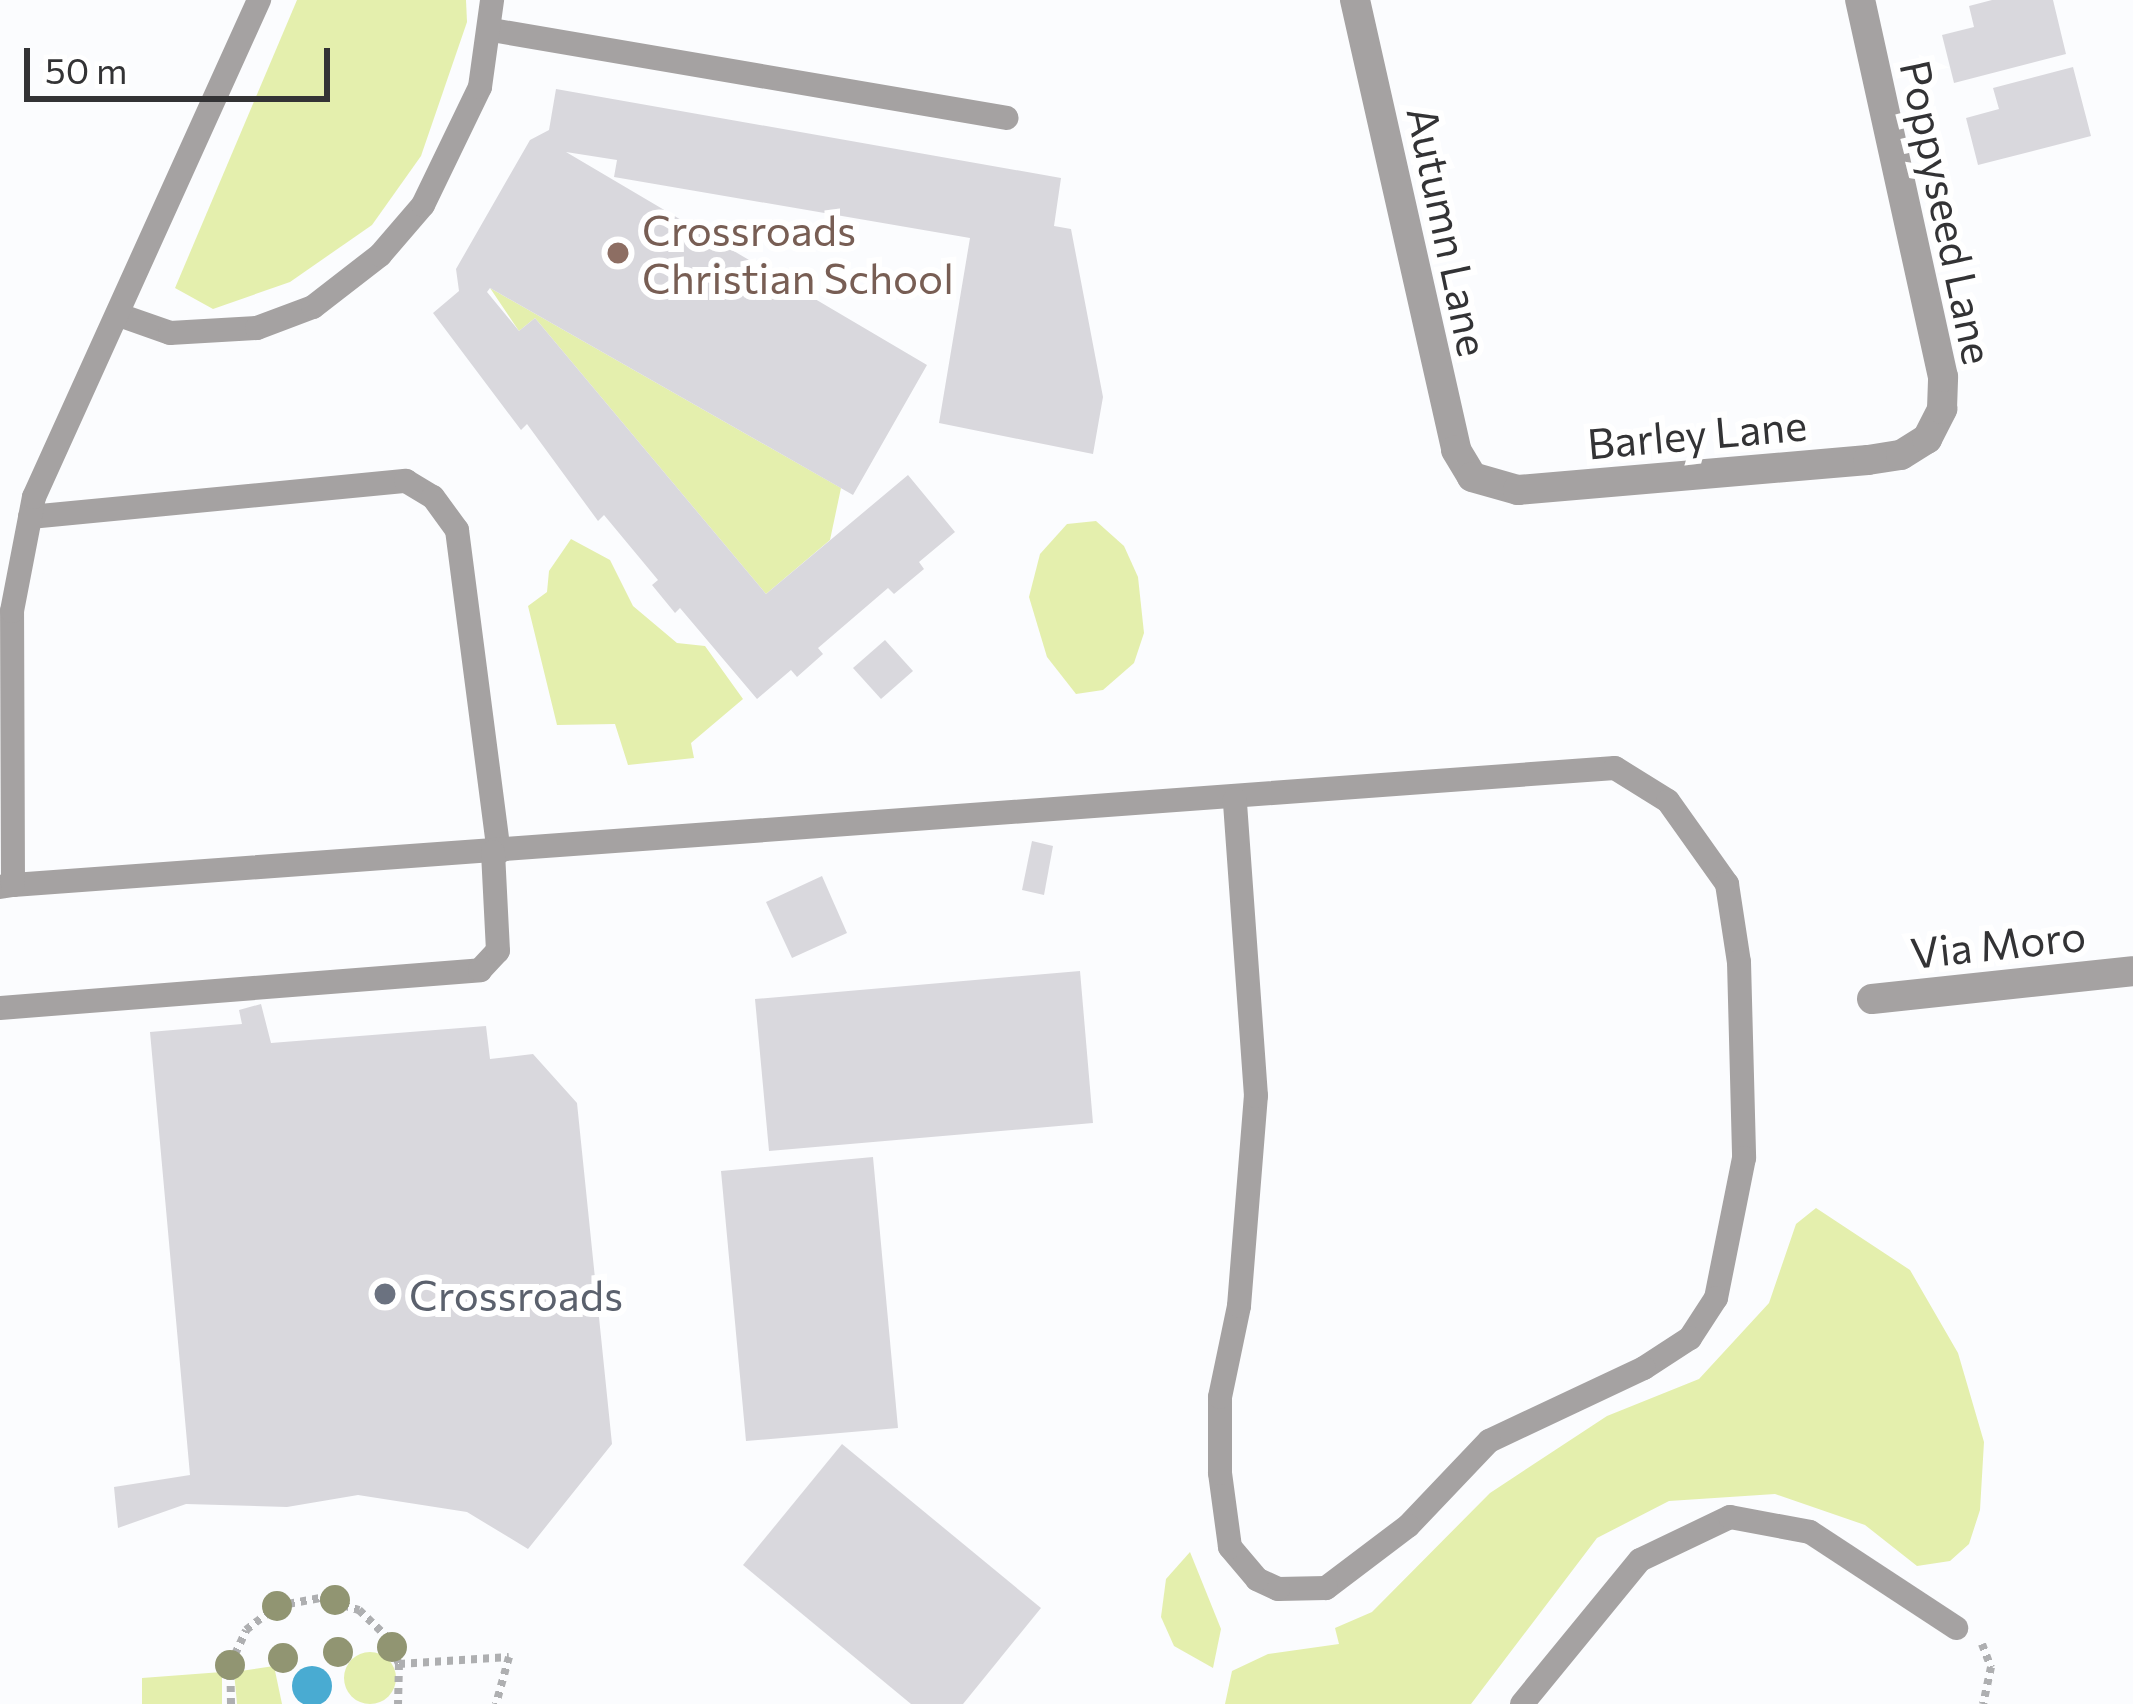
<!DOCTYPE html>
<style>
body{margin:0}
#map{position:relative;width:2133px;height:1704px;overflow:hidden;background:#fbfcfe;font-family:Commissioner,sans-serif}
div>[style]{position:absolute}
.green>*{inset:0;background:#e4efad}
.round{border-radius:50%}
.water>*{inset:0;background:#49abd2}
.building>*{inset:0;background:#d9d8dd}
.path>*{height:8px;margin-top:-4px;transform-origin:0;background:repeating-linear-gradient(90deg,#aeafb1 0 6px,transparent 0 12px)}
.lane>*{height:24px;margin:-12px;padding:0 12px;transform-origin:12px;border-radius:12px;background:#a5a2a2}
.street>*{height:30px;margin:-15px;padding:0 15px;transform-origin:15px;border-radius:15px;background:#a5a2a2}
.trees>*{width:30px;height:30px;margin:-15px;border-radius:50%;background:#919572}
.dots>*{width:33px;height:33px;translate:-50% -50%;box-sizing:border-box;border:6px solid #fff;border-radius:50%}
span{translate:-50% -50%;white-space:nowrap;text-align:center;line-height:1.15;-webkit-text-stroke:12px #fff;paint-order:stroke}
.street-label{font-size:42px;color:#333335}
.education-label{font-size:42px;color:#785e54}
.left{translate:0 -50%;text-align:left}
.worship-label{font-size:42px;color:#5b616d}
.scale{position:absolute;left:24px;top:48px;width:306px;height:54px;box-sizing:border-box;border:6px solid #333335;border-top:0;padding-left:15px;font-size:36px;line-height:42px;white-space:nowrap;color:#333335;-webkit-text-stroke:9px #fff;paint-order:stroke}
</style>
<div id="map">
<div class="green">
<div style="clip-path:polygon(297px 0,466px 0,467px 22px,421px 156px,372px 225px,290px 282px,213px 309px,175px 288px)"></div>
<div style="clip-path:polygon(490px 288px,841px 488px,830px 540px,766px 594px,535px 318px,519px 331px)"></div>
<div style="clip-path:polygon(1096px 521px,1124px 546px,1138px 577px,1144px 633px,1134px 663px,1103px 690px,1076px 694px,1047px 657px,1029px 597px,1040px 554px,1067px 524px)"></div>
<div style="clip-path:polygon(571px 539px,610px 560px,633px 606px,677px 643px,705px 646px,743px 699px,691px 743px,694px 758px,628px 765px,615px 724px,557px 725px,528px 606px,547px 592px,549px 571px)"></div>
<div style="clip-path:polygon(1816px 1208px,1910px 1270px,1958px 1353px,1984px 1442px,1980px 1510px,1969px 1544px,1950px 1561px,1917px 1566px,1865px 1525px,1775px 1494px,1669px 1501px,1597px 1538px,1471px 1704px,1225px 1704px,1232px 1671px,1268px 1654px,1339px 1644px,1335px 1628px,1372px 1612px,1490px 1493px,1607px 1416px,1699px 1379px,1769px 1303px,1796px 1224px)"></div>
<div style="clip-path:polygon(1190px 1552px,1221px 1629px,1213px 1668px,1174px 1646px,1161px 1617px,1166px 1579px)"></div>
<div class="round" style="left:344px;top:1652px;width:52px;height:52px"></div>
<div style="clip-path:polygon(274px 1666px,282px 1704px,237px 1704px,234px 1672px)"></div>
<div style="clip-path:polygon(222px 1672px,222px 1704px,142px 1704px,142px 1678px)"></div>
</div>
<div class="water">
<div class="round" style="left:292px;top:1666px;width:40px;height:40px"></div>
</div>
<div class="building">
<div style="clip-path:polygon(1992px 0,2053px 0,2066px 54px,1954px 83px,1942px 35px,1974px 27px,1969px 6px)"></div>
<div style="clip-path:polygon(2073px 67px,2091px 136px,1978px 165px,1966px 118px,1999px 109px,1993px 88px)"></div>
<div style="clip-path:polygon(556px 89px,1061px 178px,1054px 226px,1071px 229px,1103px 397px,1093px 454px,939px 423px,970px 238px,614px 177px,617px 160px,566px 152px,927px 365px,853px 495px,490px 288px,487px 292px,519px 331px,535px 318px,766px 594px,908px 475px,955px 532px,919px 562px,924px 569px,894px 594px,888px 588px,818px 648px,823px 654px,797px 677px,791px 670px,757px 699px,680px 608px,675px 613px,652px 585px,658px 580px,604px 515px,598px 521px,527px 424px,521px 430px,433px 313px,459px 291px,456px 269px,530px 140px,549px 130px)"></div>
<div style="clip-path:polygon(885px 640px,913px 671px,881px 699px,853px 668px)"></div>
<div style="clip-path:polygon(1032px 841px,1053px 846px,1044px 895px,1022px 890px)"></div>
<div style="clip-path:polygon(822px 876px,847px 933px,792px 958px,766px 902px)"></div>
<div style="clip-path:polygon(1080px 971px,1093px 1123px,769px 1151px,755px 999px)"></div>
<div style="clip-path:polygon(261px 1004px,271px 1043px,486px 1026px,490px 1059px,533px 1054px,577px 1103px,612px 1444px,528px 1549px,467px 1512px,358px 1495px,287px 1507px,186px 1504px,118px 1528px,114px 1487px,190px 1475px,150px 1032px,242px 1024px,239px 1010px)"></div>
<div style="clip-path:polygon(873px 1157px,898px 1428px,746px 1441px,721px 1171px)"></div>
<div style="clip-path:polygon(842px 1444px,1041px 1608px,963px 1704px,911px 1704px,743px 1565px)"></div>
</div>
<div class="path">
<div style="left:1982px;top:1644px;width:25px;rotate:69deg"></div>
<div style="left:1991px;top:1667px;width:38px;rotate:102deg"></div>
<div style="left:399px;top:1664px;width:110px;rotate:-3.6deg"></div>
<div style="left:509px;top:1657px;width:49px;rotate:105.5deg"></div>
<div style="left:231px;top:1704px;width:39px;rotate:-91deg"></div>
<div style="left:230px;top:1665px;width:38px;rotate:-65deg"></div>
<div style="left:246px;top:1630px;width:39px;rotate:-38deg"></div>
<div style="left:277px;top:1606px;width:44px;rotate:-10.5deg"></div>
<div style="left:320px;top:1598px;width:41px;rotate:17.1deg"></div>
<div style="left:359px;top:1610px;width:37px;rotate:44deg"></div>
<div style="left:386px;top:1636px;width:31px;rotate:65deg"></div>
<div style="left:399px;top:1664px;width:40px;rotate:91.4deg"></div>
</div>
<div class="lane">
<div style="left:492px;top:30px;width:522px;rotate:9.7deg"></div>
<div style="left:119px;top:315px;width:54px;rotate:19.4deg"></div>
<div style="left:170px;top:333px;width:87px;rotate:-3.3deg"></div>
<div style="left:257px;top:328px;width:60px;rotate:-20.6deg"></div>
<div style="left:313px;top:307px;width:85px;rotate:-37.8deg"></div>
<div style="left:380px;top:255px;width:66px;rotate:-49.3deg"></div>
<div style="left:423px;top:205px;width:131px;rotate:-64.2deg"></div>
<div style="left:480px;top:87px;width:88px;rotate:-82.1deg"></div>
<div style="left:30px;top:517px;width:378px;rotate:-5.5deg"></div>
<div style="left:406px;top:481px;width:31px;rotate:31deg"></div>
<div style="left:433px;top:497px;width:41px;rotate:54deg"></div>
<div style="left:457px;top:530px;width:325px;rotate:82.6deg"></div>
<div style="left:13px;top:885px;width:1606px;rotate:-4.18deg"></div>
<div style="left:1615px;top:768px;width:62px;rotate:31.9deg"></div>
<div style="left:1668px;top:801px;width:102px;rotate:54.6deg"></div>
<div style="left:1727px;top:884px;width:79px;rotate:81.3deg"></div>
<div style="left:1739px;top:962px;width:196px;rotate:88.5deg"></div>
<div style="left:1744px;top:1158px;width:143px;rotate:101.3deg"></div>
<div style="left:1716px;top:1298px;width:48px;rotate:123deg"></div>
<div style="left:1690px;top:1338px;width:55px;rotate:146.9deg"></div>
<div style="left:1644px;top:1368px;width:171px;rotate:154.8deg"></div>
<div style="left:1489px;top:1441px;width:117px;rotate:133.6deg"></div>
<div style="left:1408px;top:1526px;width:103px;rotate:142.9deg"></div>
<div style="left:1326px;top:1588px;width:48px;rotate:178.8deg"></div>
<div style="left:1278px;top:1589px;width:23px;rotate:-155deg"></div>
<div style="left:1257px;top:1579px;width:42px;rotate:-130.2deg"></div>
<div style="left:1230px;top:1547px;width:75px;rotate:-97.7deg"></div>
<div style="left:1220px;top:1473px;width:76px;rotate:-90deg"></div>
<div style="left:1220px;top:1397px;width:93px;rotate:-78.2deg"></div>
<div style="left:1239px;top:1306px;width:211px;rotate:-85.4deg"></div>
<div style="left:1256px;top:1096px;width:297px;rotate:-94.1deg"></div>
<div style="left:0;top:887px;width:13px;rotate:-9deg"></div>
<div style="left:13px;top:885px;width:274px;rotate:-90.2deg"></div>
<div style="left:12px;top:611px;width:116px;rotate:-79.1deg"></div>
<div style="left:34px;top:497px;width:546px;rotate:-65.64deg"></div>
<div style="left:0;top:1008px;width:482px;rotate:-4.5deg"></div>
<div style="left:480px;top:970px;width:26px;rotate:-47deg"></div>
<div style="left:498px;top:951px;width:99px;rotate:-92.9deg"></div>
<div style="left:1522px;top:1704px;width:186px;rotate:-50.7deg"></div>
<div style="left:1640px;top:1560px;width:100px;rotate:-25.5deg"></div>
<div style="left:1730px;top:1517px;width:81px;rotate:10.6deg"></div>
<div style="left:1810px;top:1532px;width:175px;rotate:33.3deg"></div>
</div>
<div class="street">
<div style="left:1355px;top:0;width:461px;rotate:77.3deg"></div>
<div style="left:1456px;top:450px;width:31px;rotate:59deg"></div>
<div style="left:1472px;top:477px;width:48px;rotate:15.8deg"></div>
<div style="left:1518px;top:490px;width:351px;rotate:-4.9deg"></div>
<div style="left:1868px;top:460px;width:33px;rotate:-9deg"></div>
<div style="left:1901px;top:455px;width:31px;rotate:-32deg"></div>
<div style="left:1927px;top:439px;width:34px;rotate:-63deg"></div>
<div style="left:1942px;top:409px;width:32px;rotate:-88deg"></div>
<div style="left:1943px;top:377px;width:386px;rotate:-102.4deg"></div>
<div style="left:1872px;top:999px;width:262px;rotate:-6.1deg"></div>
</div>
<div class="trees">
<div style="left:335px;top:1600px"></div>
<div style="left:277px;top:1606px"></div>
<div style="left:392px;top:1647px"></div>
<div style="left:338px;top:1652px"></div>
<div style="left:283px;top:1658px"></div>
<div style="left:230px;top:1665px"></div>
</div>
<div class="dots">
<div style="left:618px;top:253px;background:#8d6e63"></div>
<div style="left:385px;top:1294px;background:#6b7280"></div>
</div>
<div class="street-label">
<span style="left:1948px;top:212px;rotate:78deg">Poppyseed Lane</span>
<span style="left:1449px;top:231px;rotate:78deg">Autumn Lane</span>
<span style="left:1697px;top:433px;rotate:-5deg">Barley Lane</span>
<span style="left:1998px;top:943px;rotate:-6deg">Via Moro</span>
</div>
<div class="education-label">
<span class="left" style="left:642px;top:253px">Crossroads<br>Christian School</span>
</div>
<div class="worship-label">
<span class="left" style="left:409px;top:1294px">Crossroads</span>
</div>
<div class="scale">50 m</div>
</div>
